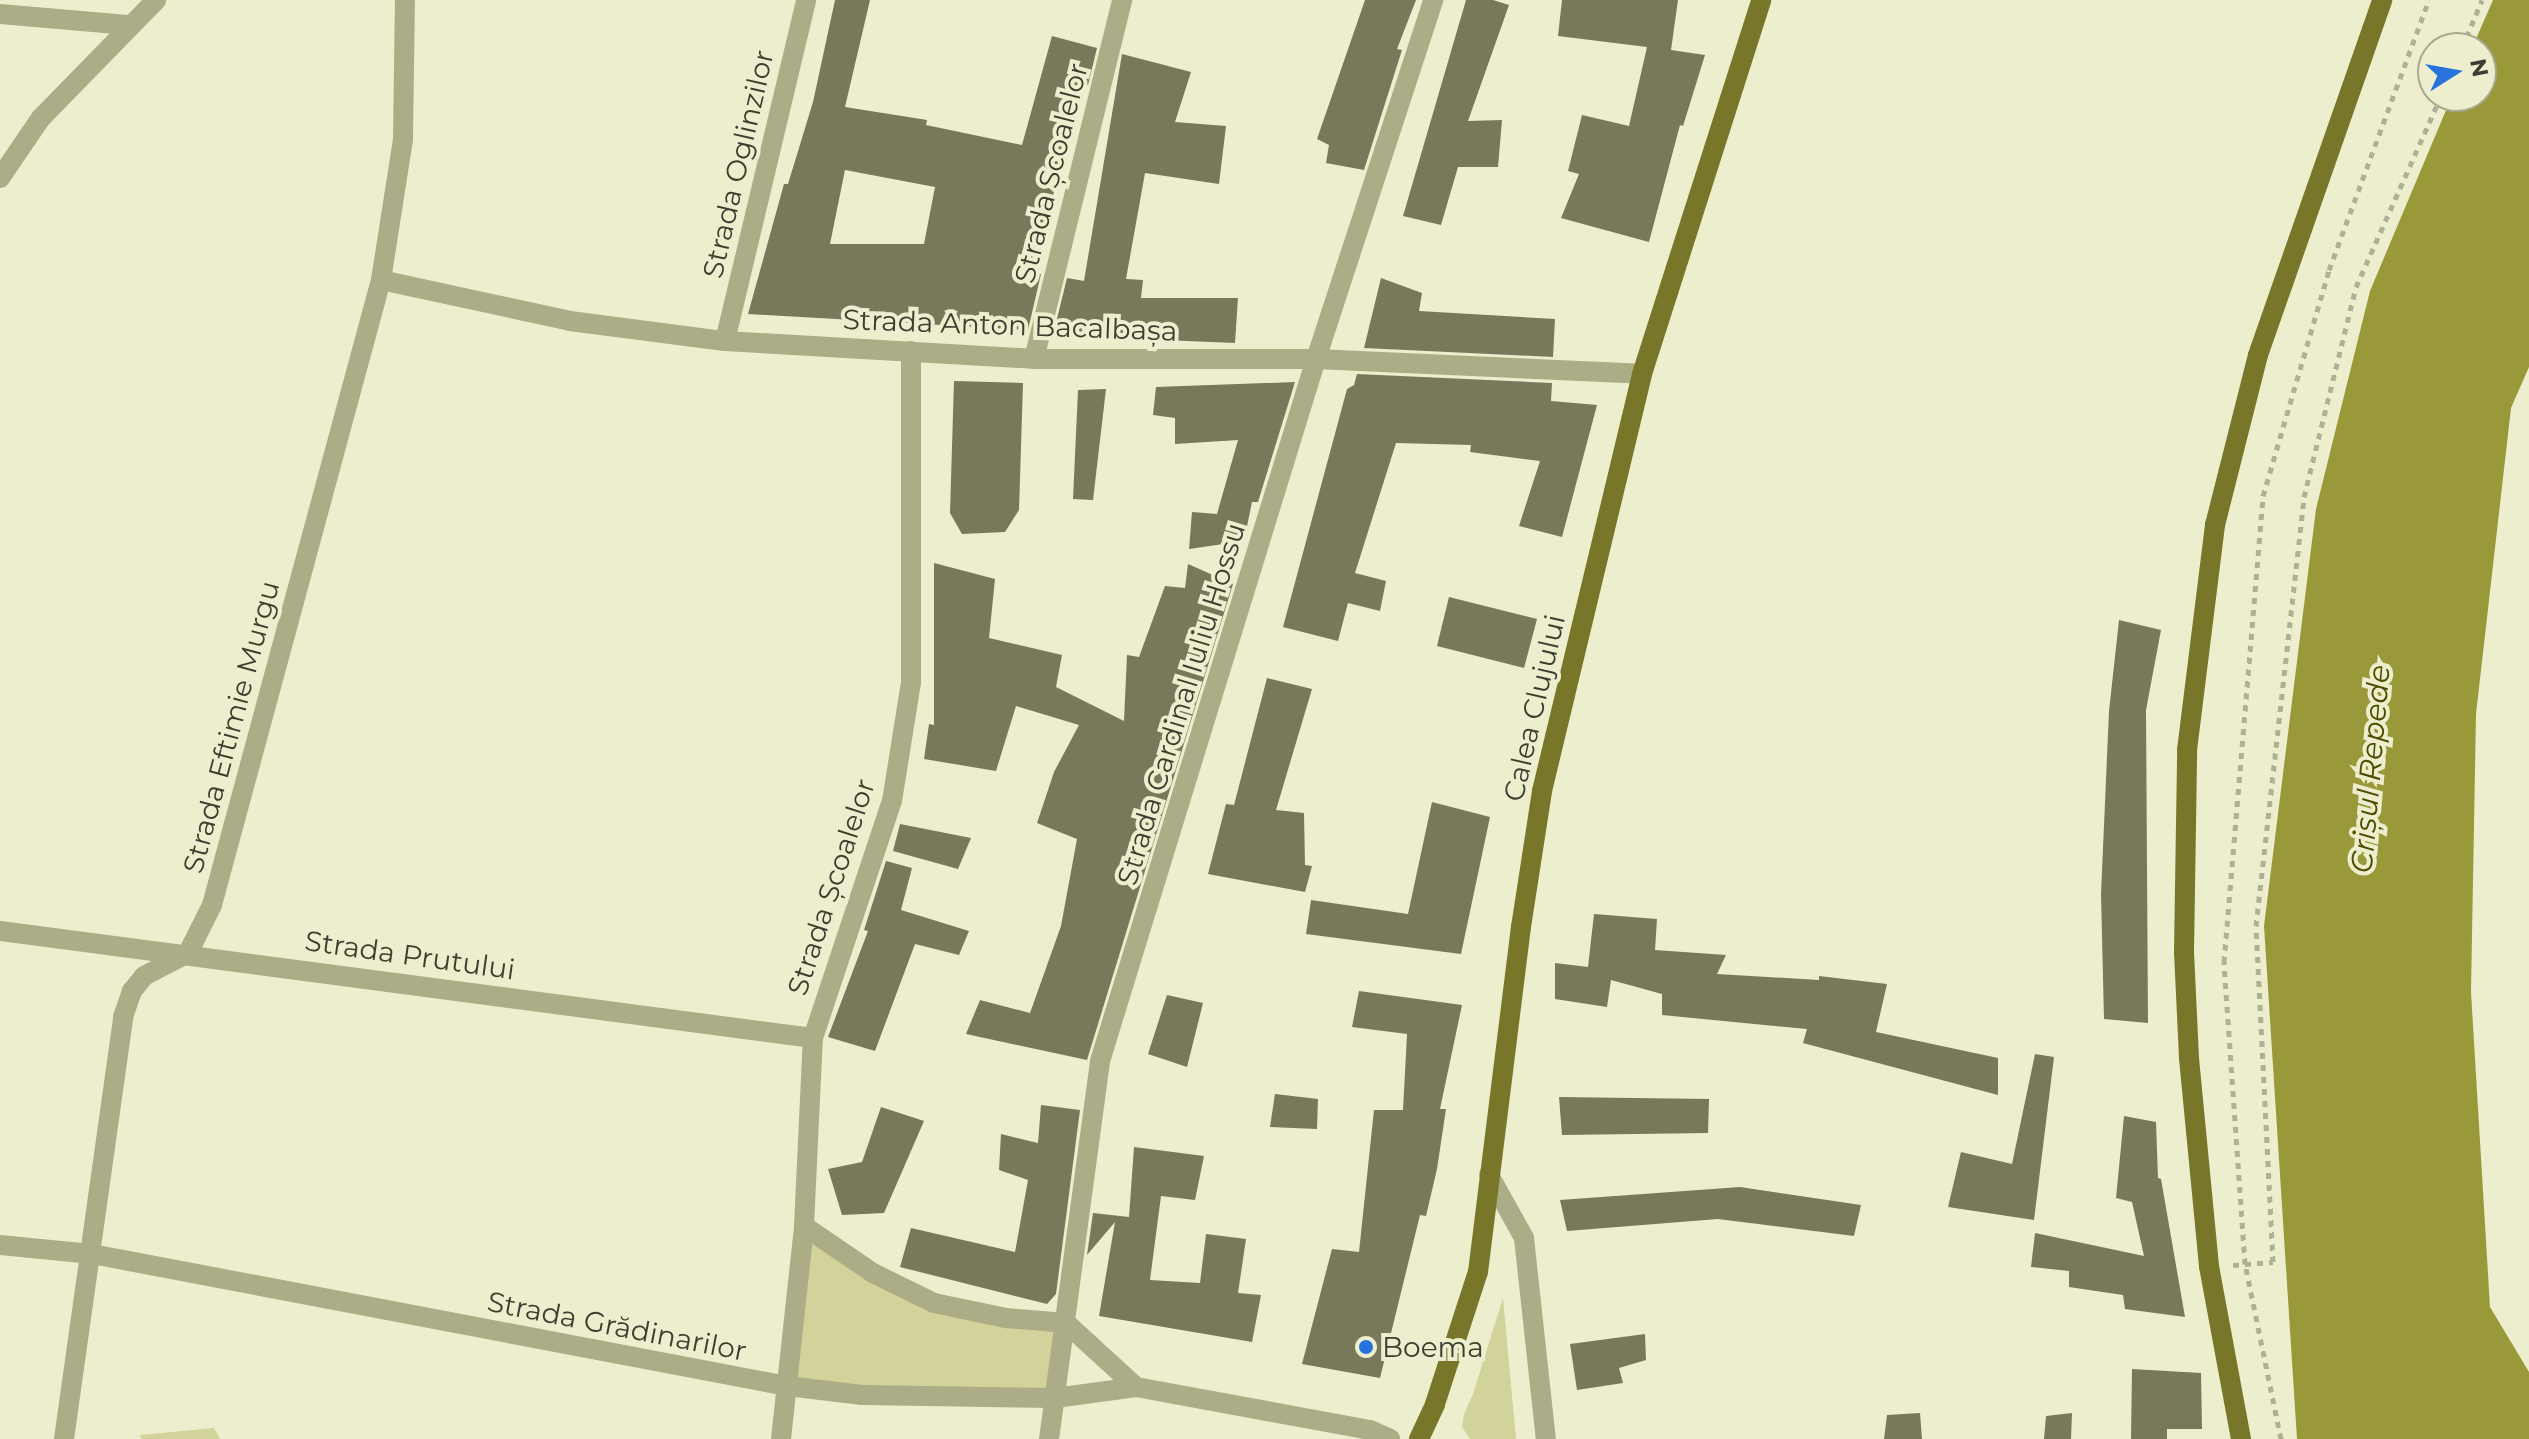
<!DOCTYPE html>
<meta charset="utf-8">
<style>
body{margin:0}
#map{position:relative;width:2529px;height:1439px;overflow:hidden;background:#edeecd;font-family:Montserrat,sans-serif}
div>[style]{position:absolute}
.green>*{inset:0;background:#d2d29b}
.water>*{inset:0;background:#9a993a}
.building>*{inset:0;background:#78785b}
.path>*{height:5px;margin-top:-2.5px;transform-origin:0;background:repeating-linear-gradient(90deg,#afb096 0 6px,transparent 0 12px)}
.minor>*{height:20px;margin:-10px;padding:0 10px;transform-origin:10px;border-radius:10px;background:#acad87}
.major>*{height:20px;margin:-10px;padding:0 10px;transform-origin:10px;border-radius:10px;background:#787729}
.dots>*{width:22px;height:22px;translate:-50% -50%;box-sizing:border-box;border:4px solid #edeecd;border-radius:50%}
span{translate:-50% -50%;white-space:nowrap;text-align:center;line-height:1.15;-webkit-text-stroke:8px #edeecd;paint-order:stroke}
.street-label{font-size:28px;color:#3d3e30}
.poi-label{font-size:28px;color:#3d3e30}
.left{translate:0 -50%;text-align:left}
.water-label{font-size:30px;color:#4d4c00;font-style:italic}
.north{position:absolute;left:2417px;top:32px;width:80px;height:80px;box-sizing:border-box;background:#edeecd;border:2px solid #a7a88e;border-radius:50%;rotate:79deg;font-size:22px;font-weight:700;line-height:32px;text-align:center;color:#3d3e30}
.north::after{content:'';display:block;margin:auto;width:28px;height:36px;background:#2772dd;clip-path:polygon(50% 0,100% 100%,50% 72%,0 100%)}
</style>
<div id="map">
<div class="green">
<div style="clip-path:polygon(804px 1226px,934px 1303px,1066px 1323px,1055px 1398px,787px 1386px)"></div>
<div style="clip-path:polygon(1503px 1298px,1516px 1439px,1470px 1439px,1462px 1427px,1464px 1414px,1473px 1394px)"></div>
<div style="clip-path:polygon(214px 1428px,220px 1439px,141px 1439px,140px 1435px)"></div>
</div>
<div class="water">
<div style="clip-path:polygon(2493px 0,2529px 0,2529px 367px,2511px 408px,2476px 714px,2471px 992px,2490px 1307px,2529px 1372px,2529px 1439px,2297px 1439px,2264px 926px,2316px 509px,2370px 291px,2452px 96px,2481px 96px,2481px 48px,2472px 48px)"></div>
</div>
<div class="building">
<div style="clip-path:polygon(evenodd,835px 0,870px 0,845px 107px,927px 120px,926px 125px,1022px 145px,1052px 36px,1097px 48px,1088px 85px,1081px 83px,1034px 273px,1041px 274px,1028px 330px,748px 314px,784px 184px,788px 184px,813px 102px,835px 0,845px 170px,935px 187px,924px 244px,830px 244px,845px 170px)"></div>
<div style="clip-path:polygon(1365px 0,1416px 0,1397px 49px,1402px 50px,1364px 170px,1326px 163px,1329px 145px,1317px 139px)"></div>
<div style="clip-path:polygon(1466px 0,1493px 0,1509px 5px,1468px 121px,1502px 120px,1498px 167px,1458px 167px,1441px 225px,1403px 216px)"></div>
<div style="clip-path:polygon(1562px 0,1678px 0,1671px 50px,1705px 55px,1683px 126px,1680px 125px,1649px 242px,1561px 218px,1579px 174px,1568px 171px,1582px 115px,1629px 126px,1647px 47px,1558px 36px)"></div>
<div style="clip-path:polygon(1122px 54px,1191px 72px,1175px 122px,1226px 126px,1219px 184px,1145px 173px,1126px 279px,1143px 280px,1141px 298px,1238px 298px,1235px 343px,1064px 336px,1065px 332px,1054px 331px,1067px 278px,1084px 281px)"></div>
<div style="clip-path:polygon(1381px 278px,1422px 293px,1419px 311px,1555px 319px,1553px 357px,1364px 348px)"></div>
<div style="clip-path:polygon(1357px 374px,1552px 383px,1551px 401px,1597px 405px,1562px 537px,1519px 526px,1540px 461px,1470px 452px,1471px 445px,1396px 443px,1355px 573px,1386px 581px,1380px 611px,1348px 603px,1338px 641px,1283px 627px,1347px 389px,1354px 385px)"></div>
<div style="clip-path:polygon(954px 381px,1023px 383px,1019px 510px,1005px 532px,962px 534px,950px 513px)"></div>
<div style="clip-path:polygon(1295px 382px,1258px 502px,1252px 502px,1244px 541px,1189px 549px,1192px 512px,1217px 514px,1238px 440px,1175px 444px,1175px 418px,1153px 415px,1156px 387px)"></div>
<div style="clip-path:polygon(1106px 389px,1093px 500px,1073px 499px,1078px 390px)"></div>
<div style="clip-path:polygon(934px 563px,995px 579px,989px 638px,1062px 655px,1056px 687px,1124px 721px,1127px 655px,1139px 657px,1165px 586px,1185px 588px,1188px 564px,1233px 584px,1087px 1060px,966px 1034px,980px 1000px,1030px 1013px,1061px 926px,1077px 839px,1037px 823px,1054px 772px,1079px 725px,1016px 706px,996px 771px,924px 759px,929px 724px,934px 725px)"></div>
<div style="clip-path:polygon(1449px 597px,1537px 619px,1524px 668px,1437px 646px)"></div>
<div style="clip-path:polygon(2119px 620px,2161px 630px,2146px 710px,2148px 1023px,2104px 1019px,2101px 894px,2109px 711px)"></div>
<div style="clip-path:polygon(1267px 678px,1312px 689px,1276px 810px,1304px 813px,1305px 865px,1312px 866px,1305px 892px,1208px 874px,1226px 804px,1234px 805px)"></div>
<div style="clip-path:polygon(1432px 802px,1490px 817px,1461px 954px,1306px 934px,1311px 900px,1408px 914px)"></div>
<div style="clip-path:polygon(900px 824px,971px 838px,958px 869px,893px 851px)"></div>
<div style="clip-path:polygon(886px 861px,912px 868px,901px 910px,969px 931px,959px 955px,915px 944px,875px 1051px,828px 1037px,868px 931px,864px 930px)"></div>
<div style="clip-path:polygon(1594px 914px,1657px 919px,1655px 950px,1726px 955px,1717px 974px,1819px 980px,1819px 976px,1887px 984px,1876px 1032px,1998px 1058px,1998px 1095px,1803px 1043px,1807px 1029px,1662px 1015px,1662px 994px,1611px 980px,1607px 1007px,1555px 999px,1555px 963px,1588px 967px)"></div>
<div style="clip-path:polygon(1359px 991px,1462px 1005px,1440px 1109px,1446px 1109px,1437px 1169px,1426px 1216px,1420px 1215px,1380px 1378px,1302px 1364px,1332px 1249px,1359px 1252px,1374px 1110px,1403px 1110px,1407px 1034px,1352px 1027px)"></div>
<div style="clip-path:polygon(1167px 995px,1203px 1003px,1187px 1067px,1148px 1054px)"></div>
<div style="clip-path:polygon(2035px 1054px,2054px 1057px,2034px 1220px,1948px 1207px,1961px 1152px,2012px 1164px)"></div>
<div style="clip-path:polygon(1275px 1094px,1318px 1099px,1317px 1129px,1270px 1127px)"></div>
<div style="clip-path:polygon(1559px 1097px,1709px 1099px,1708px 1133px,1562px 1135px)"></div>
<div style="clip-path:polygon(1041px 1105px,1080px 1110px,1056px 1294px,1047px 1304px,900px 1267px,911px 1228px,1015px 1252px,1028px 1180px,999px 1170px,1001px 1134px,1038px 1143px)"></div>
<div style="clip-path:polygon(881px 1107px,924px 1121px,884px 1213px,842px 1215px,828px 1169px,862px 1162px)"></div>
<div style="clip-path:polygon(2124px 1116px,2156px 1122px,2158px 1178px,2161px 1179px,2185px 1317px,2125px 1309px,2123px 1295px,2069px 1287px,2069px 1271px,2031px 1267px,2035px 1233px,2144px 1256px,2132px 1202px,2116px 1198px)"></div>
<div style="clip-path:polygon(1134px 1147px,1204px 1156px,1195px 1200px,1161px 1196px,1150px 1280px,1200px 1283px,1206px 1234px,1246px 1239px,1238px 1293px,1261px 1295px,1252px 1342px,1099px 1316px,1115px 1222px,1087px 1255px,1093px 1213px,1129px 1217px)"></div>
<div style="clip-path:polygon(1740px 1187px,1861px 1205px,1854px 1236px,1718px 1219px,1567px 1231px,1560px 1200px)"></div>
<div style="clip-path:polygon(1645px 1334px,1646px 1360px,1619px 1368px,1623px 1383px,1577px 1390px,1570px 1344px)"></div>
<div style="clip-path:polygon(2132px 1369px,2201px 1373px,2202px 1429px,2167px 1429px,2167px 1439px,2131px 1439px)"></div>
<div style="clip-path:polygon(1920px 1413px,1922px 1439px,1884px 1439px,1887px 1415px)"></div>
<div style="clip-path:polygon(2072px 1413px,2071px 1439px,2044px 1439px,2046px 1416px)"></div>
</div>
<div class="path">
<div style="left:2462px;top:48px;width:52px;rotate:-67.4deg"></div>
<div style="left:2233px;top:1265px;width:40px;rotate:-4.3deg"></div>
<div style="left:2273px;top:1262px;width:336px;rotate:-92.9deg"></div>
<div style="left:2256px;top:926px;width:432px;rotate:-83.6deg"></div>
<div style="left:2304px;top:497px;width:216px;rotate:-76.1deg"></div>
<div style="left:2356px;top:287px;width:209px;rotate:-66deg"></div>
<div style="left:2281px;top:1439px;width:179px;rotate:-101.6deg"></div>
<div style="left:2245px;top:1264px;width:303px;rotate:-94deg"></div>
<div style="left:2224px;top:962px;width:468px;rotate:-85.2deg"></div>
<div style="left:2263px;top:496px;width:235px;rotate:-73.7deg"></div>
<div style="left:2329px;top:270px;width:288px;rotate:-69.7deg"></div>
</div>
<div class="minor">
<div style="left:0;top:14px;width:128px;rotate:4.9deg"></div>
<div style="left:0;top:178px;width:73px;rotate:-55.7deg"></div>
<div style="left:41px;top:118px;width:165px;rotate:-45.7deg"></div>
<div style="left:381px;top:280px;width:193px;rotate:12.2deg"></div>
<div style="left:570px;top:321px;width:156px;rotate:7.4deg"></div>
<div style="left:725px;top:341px;width:310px;rotate:3.3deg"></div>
<div style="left:1034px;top:359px;width:282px"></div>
<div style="left:1316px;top:359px;width:326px;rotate:2.6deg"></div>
<div style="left:725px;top:341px;width:350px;rotate:-76.6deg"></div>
<div style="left:1034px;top:359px;width:370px;rotate:-76.2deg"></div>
<div style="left:0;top:931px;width:820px;rotate:7.5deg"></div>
<div style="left:1489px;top:1175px;width:72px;rotate:60.9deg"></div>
<div style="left:1524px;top:1238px;width:202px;rotate:83.8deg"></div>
<div style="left:804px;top:1226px;width:83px;rotate:34.3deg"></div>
<div style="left:873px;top:1273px;width:68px;rotate:26.2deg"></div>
<div style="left:934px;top:1303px;width:74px;rotate:11.8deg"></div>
<div style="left:1006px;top:1318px;width:60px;rotate:4.8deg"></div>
<div style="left:1066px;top:1323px;width:95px;rotate:42.4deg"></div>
<div style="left:0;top:1245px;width:92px;rotate:5.6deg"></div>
<div style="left:92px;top:1254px;width:707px;rotate:10.75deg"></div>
<div style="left:787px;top:1386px;width:76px;rotate:6.8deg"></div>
<div style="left:862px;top:1395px;width:193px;rotate:0.9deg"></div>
<div style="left:1055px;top:1398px;width:82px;rotate:-7.7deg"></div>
<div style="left:1136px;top:1387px;width:238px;rotate:10.4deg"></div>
<div style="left:1370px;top:1430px;width:22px;rotate:24deg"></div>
<div style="left:64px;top:1439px;width:426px;rotate:-82deg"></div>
<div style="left:123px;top:1017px;width:28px;rotate:-71deg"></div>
<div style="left:132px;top:991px;width:19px;rotate:-51deg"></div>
<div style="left:144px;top:976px;width:50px;rotate:-27.6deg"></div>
<div style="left:188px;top:953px;width:54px;rotate:-63.4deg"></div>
<div style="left:212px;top:905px;width:647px;rotate:-74.87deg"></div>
<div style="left:381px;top:280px;width:143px;rotate:-81.1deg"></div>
<div style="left:403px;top:139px;width:139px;rotate:-89.2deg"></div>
<div style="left:781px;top:1439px;width:214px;rotate:-83.8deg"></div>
<div style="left:804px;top:1226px;width:188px;rotate:-87.3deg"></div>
<div style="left:813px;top:1038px;width:250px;rotate:-71.6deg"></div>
<div style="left:892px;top:801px;width:121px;rotate:-80.9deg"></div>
<div style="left:911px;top:682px;width:331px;rotate:-90deg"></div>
<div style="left:1049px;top:1439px;width:381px;rotate:-82.3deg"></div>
<div style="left:1100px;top:1061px;width:734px;rotate:-72.9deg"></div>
<div style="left:1316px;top:359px;width:378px;rotate:-71.9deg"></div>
</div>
<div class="major">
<div style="left:1419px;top:1439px;width:38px;rotate:-65deg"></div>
<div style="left:1435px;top:1404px;width:139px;rotate:-72deg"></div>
<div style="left:1478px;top:1272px;width:348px;rotate:-82.9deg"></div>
<div style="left:1521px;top:927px;width:138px;rotate:-81.2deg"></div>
<div style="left:1542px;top:791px;width:429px;rotate:-76.5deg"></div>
<div style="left:1642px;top:374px;width:392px;rotate:-72.3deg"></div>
<div style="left:2241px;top:1439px;width:176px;rotate:-100.5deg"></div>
<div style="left:2209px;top:1266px;width:209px;rotate:-95.5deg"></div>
<div style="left:2189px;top:1058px;width:106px;rotate:-92.7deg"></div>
<div style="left:2184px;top:952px;width:202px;rotate:-89.1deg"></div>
<div style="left:2187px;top:750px;width:227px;rotate:-82.9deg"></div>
<div style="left:2215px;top:525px;width:175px;rotate:-75.8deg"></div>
<div style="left:2258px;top:355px;width:376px;rotate:-70.7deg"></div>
</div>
<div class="dots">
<div style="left:1366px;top:1347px;background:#2772dd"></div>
</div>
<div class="street-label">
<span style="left:738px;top:164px;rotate:-77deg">Strada Oglinzilor</span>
<span style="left:1051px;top:173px;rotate:-76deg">Strada Școalelor</span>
<span style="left:1010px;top:325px;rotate:2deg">Strada Anton Bacalbașa</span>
<span style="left:1181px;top:704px;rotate:-73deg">Strada Cardinal Iuliu Hossu</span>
<span style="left:1534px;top:708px;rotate:-77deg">Calea Clujului</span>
<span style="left:231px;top:727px;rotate:-75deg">Strada Eftimie Murgu</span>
<span style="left:831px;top:887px;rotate:-72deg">Strada Școalelor</span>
<span style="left:410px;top:955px;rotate:8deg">Strada Prutului</span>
<span style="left:617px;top:1326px;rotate:11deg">Strada Grădinarilor</span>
</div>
<div class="poi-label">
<span class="left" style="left:1382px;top:1347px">Boema</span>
</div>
<div class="water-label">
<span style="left:2371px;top:769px;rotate:-85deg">Crișul Repede</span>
</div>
<div class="north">N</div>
</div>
